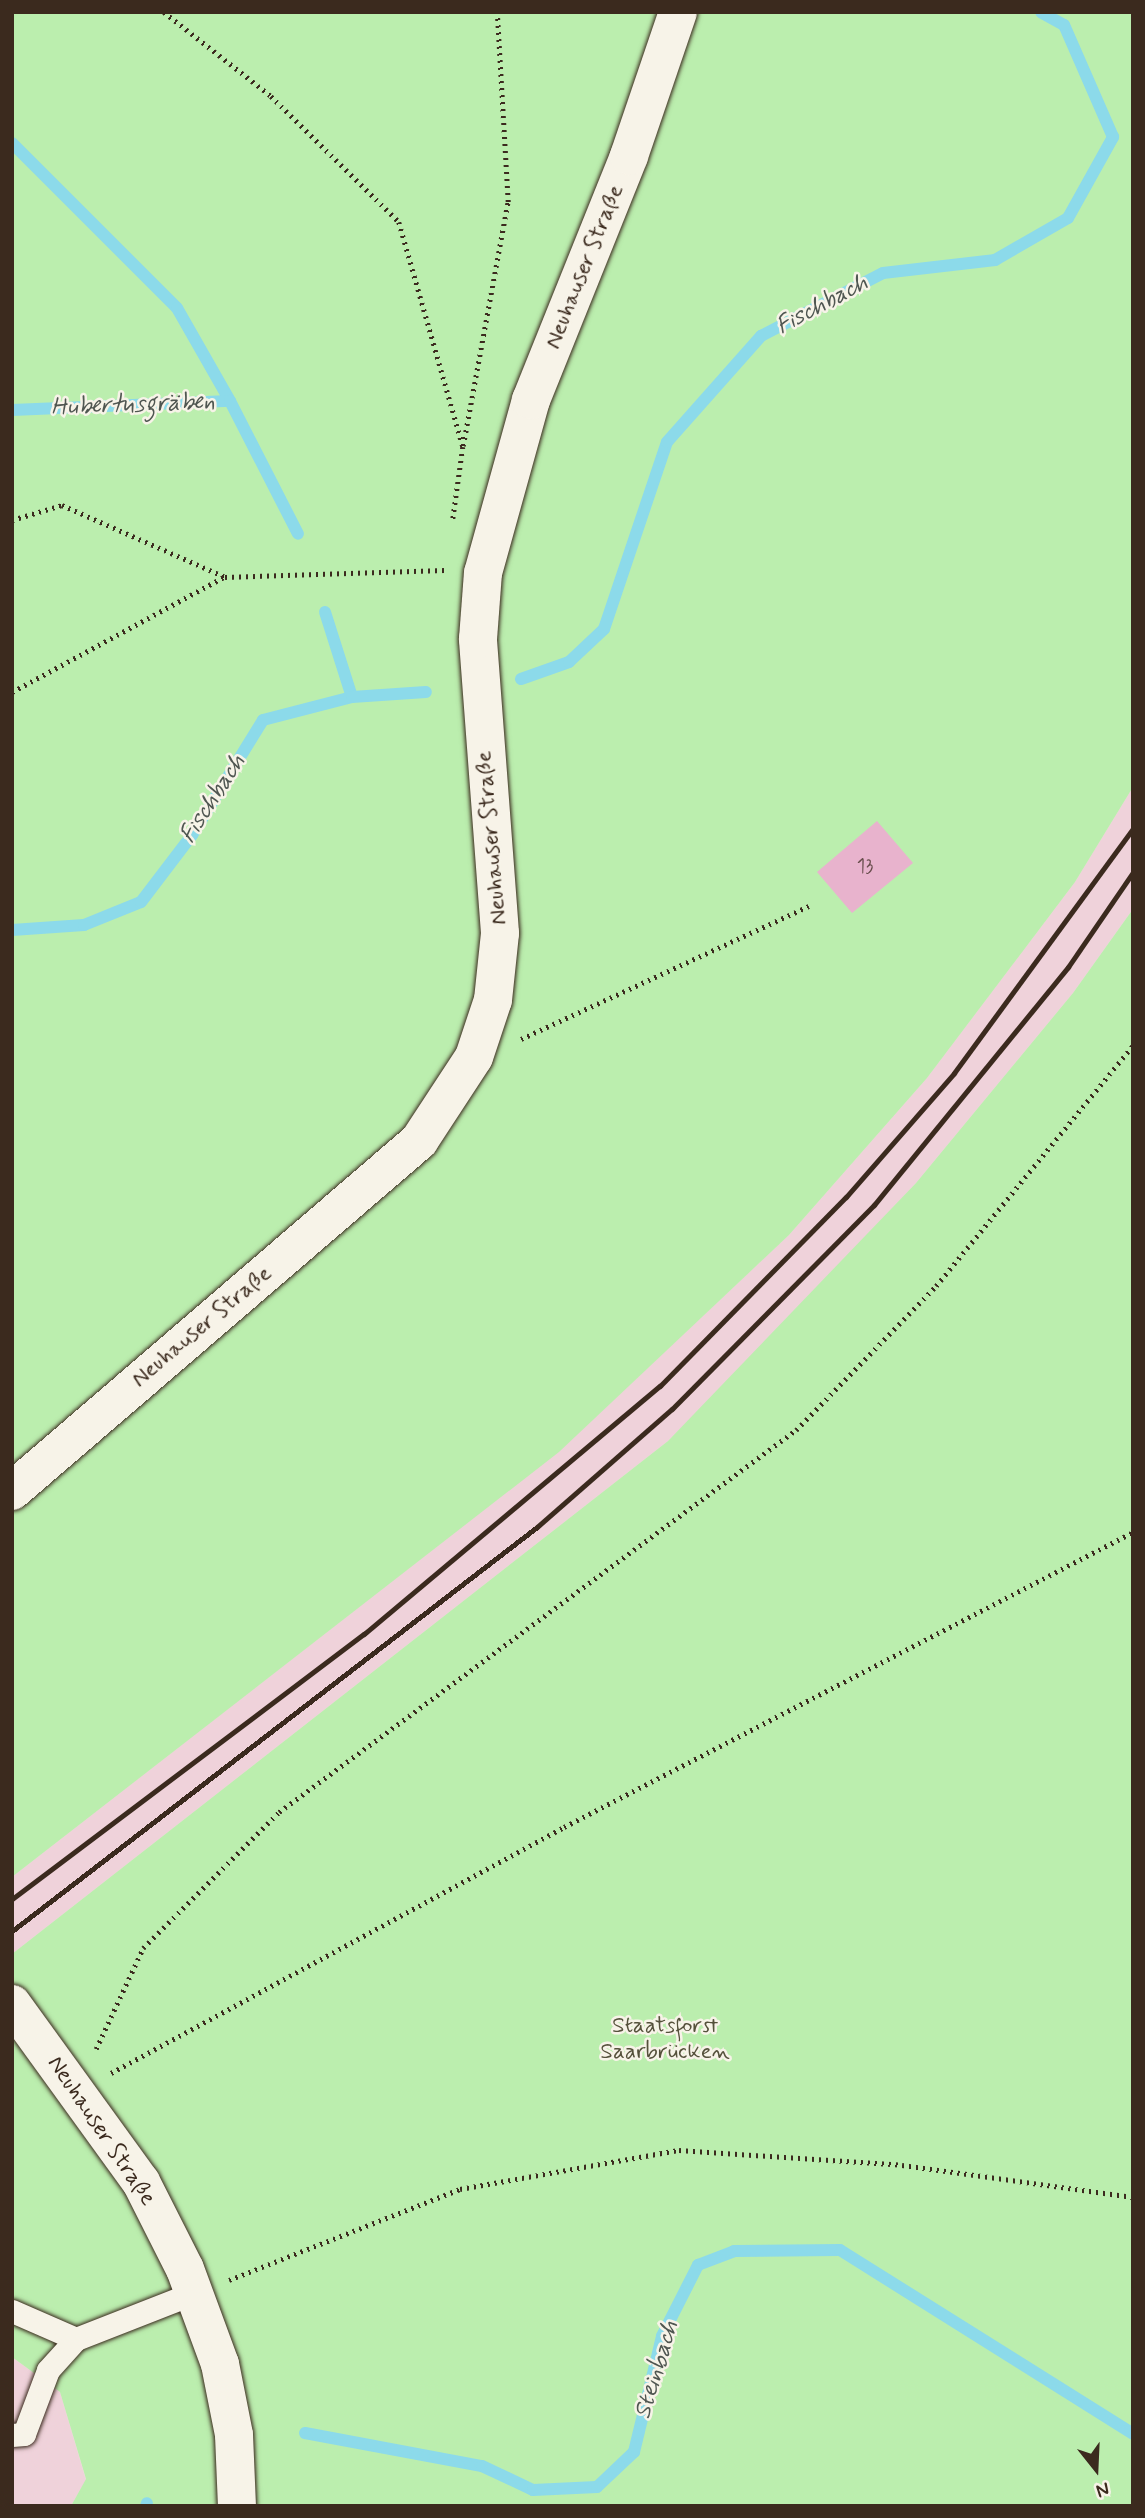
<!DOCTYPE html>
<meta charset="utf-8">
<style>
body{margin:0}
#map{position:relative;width:1145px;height:2518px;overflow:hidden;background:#f2e0e0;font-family:Mynerve,sans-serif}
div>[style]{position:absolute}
.built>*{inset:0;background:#efd2da}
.green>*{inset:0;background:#bbeeae}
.stream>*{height:12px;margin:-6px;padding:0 6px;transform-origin:6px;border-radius:6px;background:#8cdaea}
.building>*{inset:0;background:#e8b3cd}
.path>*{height:4.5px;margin-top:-2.25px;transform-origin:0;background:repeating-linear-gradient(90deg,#3b2a1e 0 2px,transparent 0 7px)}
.roads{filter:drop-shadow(0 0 2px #3b2a1e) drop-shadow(0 0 2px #3b2a1e)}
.lane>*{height:23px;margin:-11.5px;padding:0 11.5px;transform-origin:11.5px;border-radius:11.5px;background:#f7f3e8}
.secondary>*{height:38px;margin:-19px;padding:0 19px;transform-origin:19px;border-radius:19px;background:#f7f3e8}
.rail>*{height:5px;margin:-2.5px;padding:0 2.5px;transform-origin:2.5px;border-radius:2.5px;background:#3b2a1e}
span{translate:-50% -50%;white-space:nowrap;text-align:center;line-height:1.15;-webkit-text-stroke:5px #f7f3e8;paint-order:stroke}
.number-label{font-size:19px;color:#664c4a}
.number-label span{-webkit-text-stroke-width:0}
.street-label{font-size:23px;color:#3b2a1e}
.park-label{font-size:23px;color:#55513b}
.water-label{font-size:24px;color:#4f5651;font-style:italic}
.frame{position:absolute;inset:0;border:14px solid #3b2a1e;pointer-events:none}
.north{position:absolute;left:1061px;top:2434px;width:70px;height:70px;-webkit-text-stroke:5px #f7f3e8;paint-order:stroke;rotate:162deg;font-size:19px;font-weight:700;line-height:28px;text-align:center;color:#3b2a1e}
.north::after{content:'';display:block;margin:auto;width:24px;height:32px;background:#3b2a1e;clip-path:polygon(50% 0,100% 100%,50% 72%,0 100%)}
</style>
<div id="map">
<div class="built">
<div style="clip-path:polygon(1133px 787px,1133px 909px,1073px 993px,916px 1183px,750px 1358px,668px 1441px,12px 1954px,12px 1877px,558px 1452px,789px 1235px,927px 1078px,1075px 882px)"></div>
<div style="clip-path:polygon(12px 2357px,60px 2392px,86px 2480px,71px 2506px,12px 2506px)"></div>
</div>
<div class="green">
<div style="clip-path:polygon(12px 12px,1133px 12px,1133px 787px,1075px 882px,927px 1078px,789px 1235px,559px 1452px,12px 1877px)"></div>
<div style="clip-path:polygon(1133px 909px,1133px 2506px,71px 2506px,86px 2479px,60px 2392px,12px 2357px,12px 1954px,668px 1441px,916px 1183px,1073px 993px)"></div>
</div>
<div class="stream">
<div style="left:12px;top:143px;width:233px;rotate:45deg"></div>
<div style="left:177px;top:308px;width:107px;rotate:60.3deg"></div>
<div style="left:12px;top:410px;width:218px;rotate:-2.4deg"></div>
<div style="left:230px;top:401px;width:149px;rotate:62.9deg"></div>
<div style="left:325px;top:612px;width:89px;rotate:72.4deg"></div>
<div style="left:521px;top:679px;width:51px;rotate:-19.5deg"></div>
<div style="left:569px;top:662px;width:48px;rotate:-43.3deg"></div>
<div style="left:604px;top:629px;width:197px;rotate:-71.4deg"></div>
<div style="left:667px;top:442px;width:142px;rotate:-48.4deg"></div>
<div style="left:761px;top:336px;width:137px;rotate:-27.3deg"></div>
<div style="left:883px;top:273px;width:113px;rotate:-6.6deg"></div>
<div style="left:995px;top:260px;width:84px;rotate:-29.9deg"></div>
<div style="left:1068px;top:218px;width:93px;rotate:-60.9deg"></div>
<div style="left:1113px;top:137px;width:122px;rotate:-113.6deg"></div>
<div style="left:1064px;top:25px;width:26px;rotate:-151deg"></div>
<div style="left:12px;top:930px;width:72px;rotate:-4deg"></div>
<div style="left:84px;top:925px;width:61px;rotate:-22deg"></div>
<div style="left:141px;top:902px;width:84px;rotate:-52.7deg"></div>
<div style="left:192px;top:835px;width:135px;rotate:-58.3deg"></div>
<div style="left:263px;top:720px;width:92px;rotate:-14.5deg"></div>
<div style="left:352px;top:697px;width:74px;rotate:-3.9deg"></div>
<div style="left:305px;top:2433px;width:180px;rotate:10.6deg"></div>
<div style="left:482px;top:2466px;width:56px;rotate:25.2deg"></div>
<div style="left:533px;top:2490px;width:64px;rotate:-2.7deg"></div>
<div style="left:597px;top:2487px;width:51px;rotate:-43.4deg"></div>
<div style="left:634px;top:2452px;width:119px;rotate:-76.4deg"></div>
<div style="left:662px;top:2336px;width:80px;rotate:-63.1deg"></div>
<div style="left:698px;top:2265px;width:39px;rotate:-21deg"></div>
<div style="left:734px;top:2251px;width:106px;rotate:-0.5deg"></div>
<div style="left:840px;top:2250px;width:346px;rotate:32.1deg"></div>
<div style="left:146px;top:2506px;width:3px;rotate:-72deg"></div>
</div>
<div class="building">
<div style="clip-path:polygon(877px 821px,913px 863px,852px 913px,817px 872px)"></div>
</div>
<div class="path">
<div style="left:164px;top:12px;width:136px;rotate:38.1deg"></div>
<div style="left:271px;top:96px;width:180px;rotate:44.5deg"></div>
<div style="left:399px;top:222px;width:234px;rotate:74.1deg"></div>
<div style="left:463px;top:447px;width:73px;rotate:97.9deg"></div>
<div style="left:463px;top:446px;width:248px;rotate:-79.6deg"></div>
<div style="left:508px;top:202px;width:190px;rotate:-93.3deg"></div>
<div style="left:12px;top:520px;width:52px;rotate:-16.7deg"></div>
<div style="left:62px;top:505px;width:178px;rotate:23.8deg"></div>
<div style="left:225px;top:577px;width:220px;rotate:-1.8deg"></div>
<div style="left:12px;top:692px;width:241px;rotate:-28.5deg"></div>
<div style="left:521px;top:1039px;width:317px;rotate:-24.8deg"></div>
<div style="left:96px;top:2049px;width:111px;rotate:-65deg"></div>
<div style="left:143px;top:1948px;width:192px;rotate:-45deg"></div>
<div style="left:279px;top:1812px;width:643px;rotate:-36.46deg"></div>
<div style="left:796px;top:1430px;width:201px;rotate:-45.8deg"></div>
<div style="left:936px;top:1286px;width:311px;rotate:-50.7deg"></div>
<div style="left:111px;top:2073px;width:515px;rotate:-28.5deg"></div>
<div style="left:564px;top:1827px;width:641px;rotate:-27.4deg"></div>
<div style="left:229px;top:2280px;width:248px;rotate:-21.5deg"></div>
<div style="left:460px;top:2189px;width:222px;rotate:-10.1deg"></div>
<div style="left:679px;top:2150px;width:224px;rotate:3.8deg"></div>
<div style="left:902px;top:2165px;width:233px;rotate:7.9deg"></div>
</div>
<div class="roads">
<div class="lane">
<div style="left:12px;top:2311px;width:70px;rotate:23.6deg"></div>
<div style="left:76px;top:2339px;width:129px;rotate:-21.4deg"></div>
<div style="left:12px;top:2435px;width:12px;rotate:-5deg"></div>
<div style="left:24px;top:2434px;width:68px;rotate:-69.4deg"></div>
<div style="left:48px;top:2370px;width:42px;rotate:-47.9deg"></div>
</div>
<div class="secondary">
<div style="left:12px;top:1491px;width:537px;rotate:-40.69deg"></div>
<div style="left:419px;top:1141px;width:100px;rotate:-56.8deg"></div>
<div style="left:474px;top:1057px;width:60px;rotate:-71.6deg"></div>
<div style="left:493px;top:1000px;width:67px;rotate:-84deg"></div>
<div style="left:500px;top:933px;width:295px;rotate:-94.3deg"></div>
<div style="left:478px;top:639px;width:66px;rotate:-85.7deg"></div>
<div style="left:483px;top:573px;width:180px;rotate:-74.5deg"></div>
<div style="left:531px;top:400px;width:263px;rotate:-68.1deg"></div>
<div style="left:629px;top:156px;width:152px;rotate:-71.2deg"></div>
<div style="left:12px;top:2004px;width:220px;rotate:54.1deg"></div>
<div style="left:141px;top:2182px;width:97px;rotate:63.2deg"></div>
<div style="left:185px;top:2269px;width:101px;rotate:69.8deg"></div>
<div style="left:220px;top:2364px;width:72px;rotate:78.8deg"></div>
<div style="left:234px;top:2435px;width:71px;rotate:87.6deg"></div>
</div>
</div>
<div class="rail">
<div style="left:12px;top:1899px;width:441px;rotate:-37deg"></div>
<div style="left:364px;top:1634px;width:386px;rotate:-40deg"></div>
<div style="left:660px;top:1386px;width:265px;rotate:-45.5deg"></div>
<div style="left:846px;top:1197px;width:164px;rotate:-48.9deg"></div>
<div style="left:954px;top:1073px;width:303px;rotate:-53.8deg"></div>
<div style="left:12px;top:1931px;width:662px;rotate:-37.58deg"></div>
<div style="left:537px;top:1527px;width:179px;rotate:-41.2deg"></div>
<div style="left:672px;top:1409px;width:287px;rotate:-45.3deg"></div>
<div style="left:874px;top:1205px;width:307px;rotate:-50.8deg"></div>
<div style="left:1068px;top:967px;width:115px;rotate:-55.6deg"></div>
</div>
<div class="number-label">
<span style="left:865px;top:867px">13</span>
</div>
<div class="street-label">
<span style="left:585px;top:267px;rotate:-68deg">Neuhauser Straße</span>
<span style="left:492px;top:838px;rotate:-95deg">Neuhauser Straße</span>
<span style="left:202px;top:1327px;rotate:-40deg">Neuhauser Straße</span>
<span style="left:101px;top:2131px;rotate:56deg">Neuhauser Straße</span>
</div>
<div class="park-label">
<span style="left:665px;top:2039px">Staatsforst<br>Saarbrücken</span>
</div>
<div class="water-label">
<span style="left:822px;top:305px;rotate:-28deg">Fischbach</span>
<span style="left:133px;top:405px;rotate:-2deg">Hubertusgräben</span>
<span style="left:213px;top:799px;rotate:-57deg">Fischbach</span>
<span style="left:657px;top:2370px;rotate:-73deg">Steinbach</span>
</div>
<div class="frame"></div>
<div class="north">N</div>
</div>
